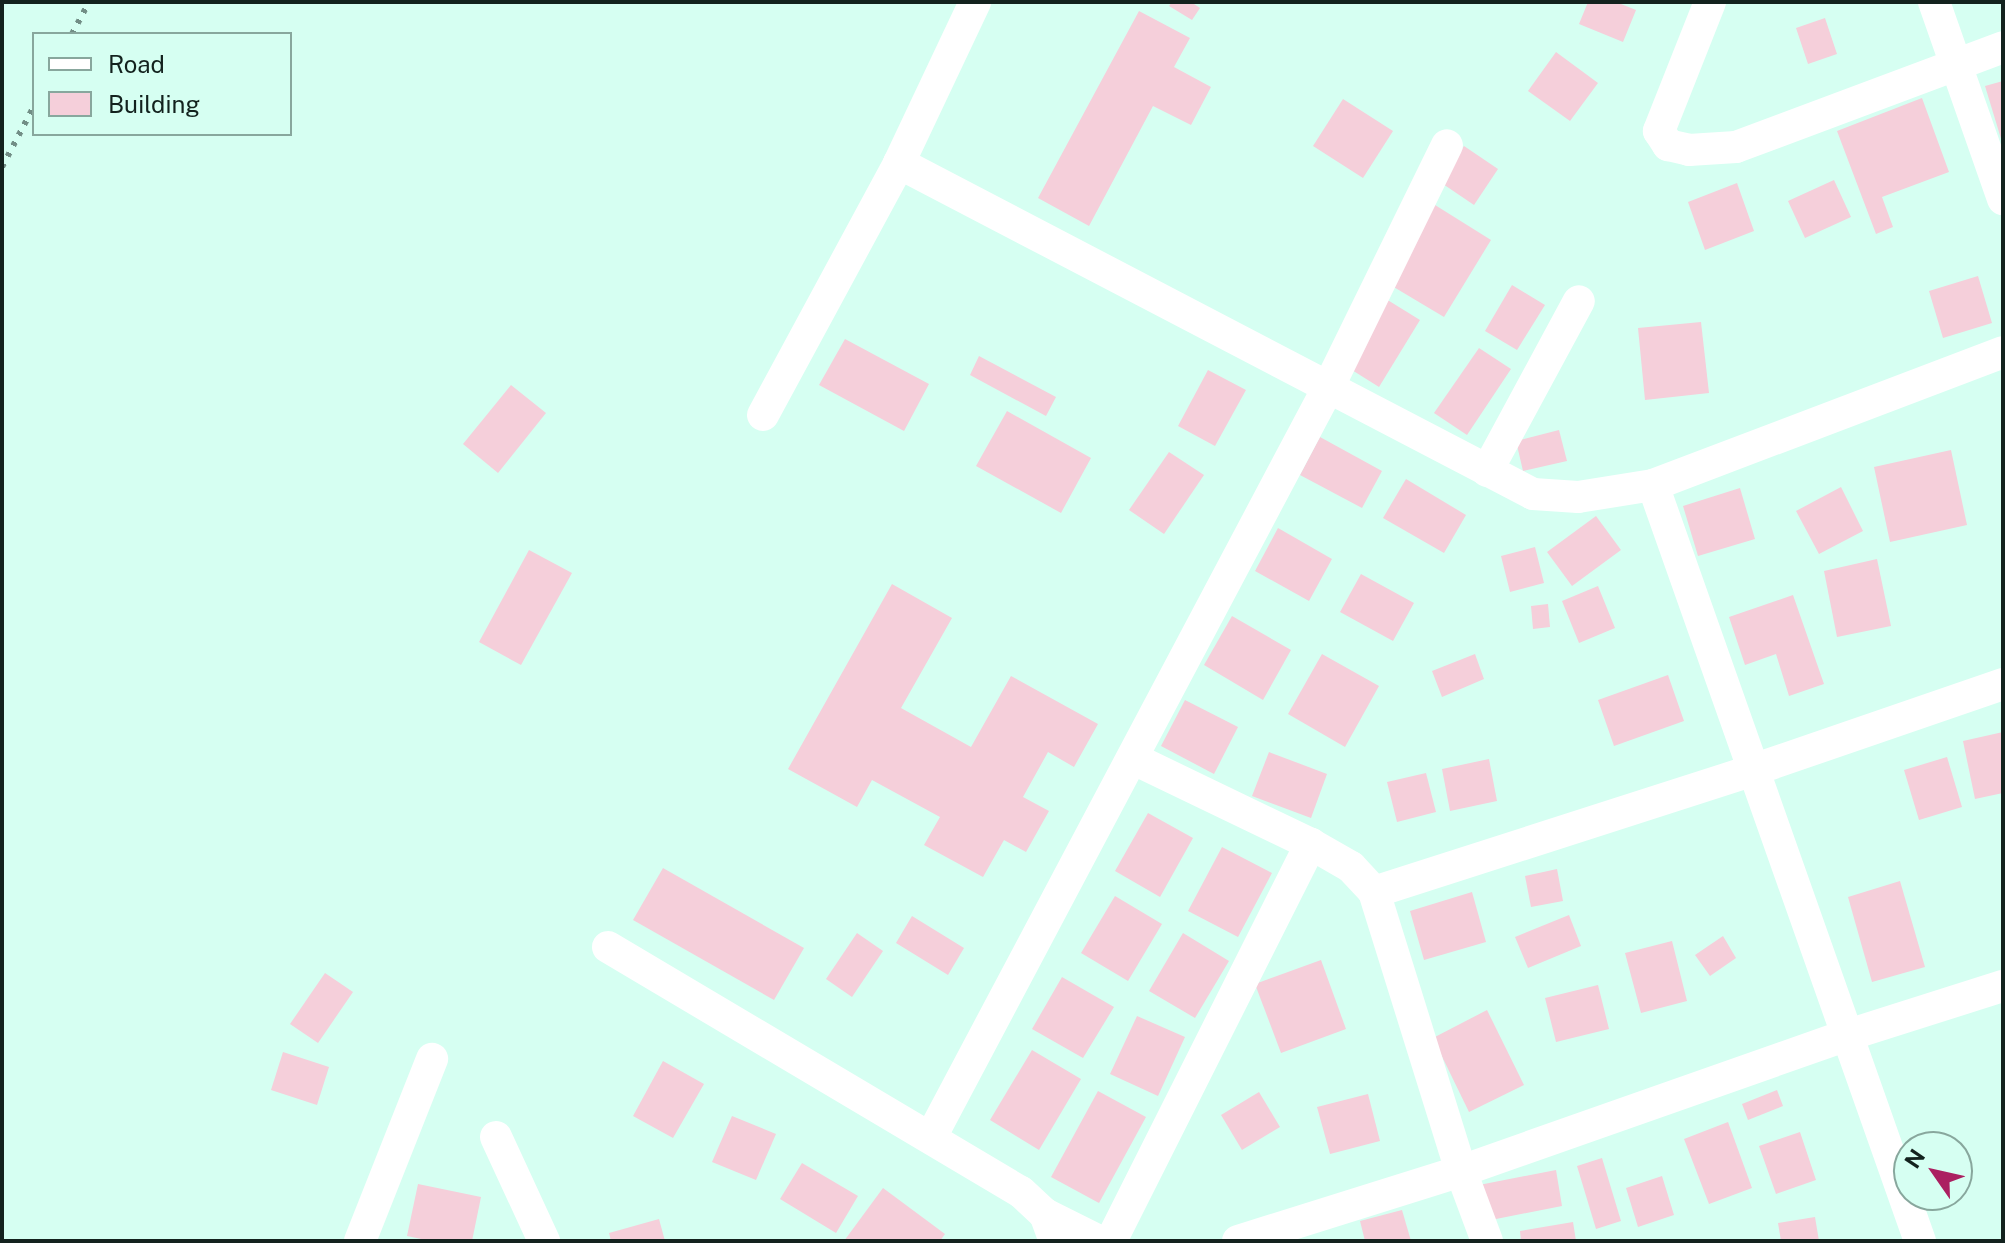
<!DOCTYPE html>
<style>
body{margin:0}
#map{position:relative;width:2005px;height:1243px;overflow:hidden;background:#d6fff2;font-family:"Public Sans",sans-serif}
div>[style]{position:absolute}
.building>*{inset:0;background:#f5cfda}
.minor>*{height:32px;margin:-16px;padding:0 16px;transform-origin:16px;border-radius:16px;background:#fff}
.rail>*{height:6px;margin-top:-3px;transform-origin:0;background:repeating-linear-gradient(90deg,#728e86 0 4px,transparent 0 12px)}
span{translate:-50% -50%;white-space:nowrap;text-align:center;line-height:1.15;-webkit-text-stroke:6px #d6fff2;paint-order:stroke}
.frame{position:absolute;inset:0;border:4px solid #13221e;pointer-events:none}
.legend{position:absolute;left:32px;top:32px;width:260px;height:104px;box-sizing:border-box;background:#d6fff2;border:2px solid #88a79d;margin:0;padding:10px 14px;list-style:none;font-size:24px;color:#13221e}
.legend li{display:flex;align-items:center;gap:16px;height:40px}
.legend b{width:40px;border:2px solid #88a79d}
.north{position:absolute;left:1893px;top:1131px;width:80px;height:80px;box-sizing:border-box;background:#d6fff2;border:2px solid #88a79d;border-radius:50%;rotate:304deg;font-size:22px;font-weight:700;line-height:32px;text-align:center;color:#13221e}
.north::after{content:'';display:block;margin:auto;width:28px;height:36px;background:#ab2061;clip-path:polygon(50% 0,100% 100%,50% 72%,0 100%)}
</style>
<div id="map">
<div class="building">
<div style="clip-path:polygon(1172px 2px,1191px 2px,1200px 8px,1192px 20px,1169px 6px)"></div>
<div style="clip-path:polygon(1588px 2px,1616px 2px,1636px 10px,1623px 42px,1579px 24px)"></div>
<div style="clip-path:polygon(1139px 11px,1190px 38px,1174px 67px,1211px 87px,1191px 125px,1153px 106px,1089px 226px,1038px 198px)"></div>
<div style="clip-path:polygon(1825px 18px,1837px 54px,1808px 64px,1796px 28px)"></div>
<div style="clip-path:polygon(1556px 52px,1598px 83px,1570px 121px,1528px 91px)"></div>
<div style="clip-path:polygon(2003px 81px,2003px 142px,2002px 142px,1985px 86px)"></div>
<div style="clip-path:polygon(1922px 98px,1949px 172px,1882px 197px,1893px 227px,1876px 234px,1837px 131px)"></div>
<div style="clip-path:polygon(1343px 99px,1393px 131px,1363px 178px,1313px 146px)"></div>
<div style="clip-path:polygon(1464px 146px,1498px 169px,1474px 205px,1440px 182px)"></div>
<div style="clip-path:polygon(1834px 180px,1851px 217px,1805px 238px,1788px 201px)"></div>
<div style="clip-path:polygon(1737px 183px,1754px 231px,1705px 250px,1688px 202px)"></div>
<div style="clip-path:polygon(1435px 205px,1491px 240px,1444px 317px,1387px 283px)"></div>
<div style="clip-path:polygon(1978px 276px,1992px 323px,1943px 338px,1929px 291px)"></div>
<div style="clip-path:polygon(1512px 285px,1545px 305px,1517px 350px,1485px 331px)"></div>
<div style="clip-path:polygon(1386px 299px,1420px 320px,1379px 387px,1344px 365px)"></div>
<div style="clip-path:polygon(1701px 322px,1709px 393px,1645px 400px,1638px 328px)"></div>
<div style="clip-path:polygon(845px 339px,929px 384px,904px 431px,819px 385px)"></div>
<div style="clip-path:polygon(1479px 348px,1511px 369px,1467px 435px,1434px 413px)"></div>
<div style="clip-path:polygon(979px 356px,1056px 397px,1046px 416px,970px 375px)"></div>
<div style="clip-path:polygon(1208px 370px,1246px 390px,1215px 446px,1178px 426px)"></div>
<div style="clip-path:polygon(511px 385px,546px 413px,498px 473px,463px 444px)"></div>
<div style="clip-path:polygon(1007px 411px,1091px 458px,1061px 513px,976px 466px)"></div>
<div style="clip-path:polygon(1559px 430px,1567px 461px,1523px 471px,1516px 441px)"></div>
<div style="clip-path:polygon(1320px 437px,1382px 471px,1362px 508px,1300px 475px)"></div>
<div style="clip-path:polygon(1951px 450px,1967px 525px,1890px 542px,1874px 467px)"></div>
<div style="clip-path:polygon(1169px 452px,1204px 475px,1164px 534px,1129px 510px)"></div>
<div style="clip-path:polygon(1406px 479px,1466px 515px,1444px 553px,1383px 518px)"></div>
<div style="clip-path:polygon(1841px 487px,1863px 531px,1819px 554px,1796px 511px)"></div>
<div style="clip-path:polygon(1740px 488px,1755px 539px,1698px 556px,1683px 506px)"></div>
<div style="clip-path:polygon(1596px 516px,1621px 550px,1572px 586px,1547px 552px)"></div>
<div style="clip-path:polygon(1278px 528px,1332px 559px,1309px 601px,1255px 571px)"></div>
<div style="clip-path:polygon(1535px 547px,1544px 583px,1510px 592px,1501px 556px)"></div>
<div style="clip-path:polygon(529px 550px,572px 573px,521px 665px,479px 642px)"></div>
<div style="clip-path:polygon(1877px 559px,1891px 626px,1837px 637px,1824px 571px)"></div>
<div style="clip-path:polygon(1361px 574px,1414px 603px,1393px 641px,1340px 612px)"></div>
<div style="clip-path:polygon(892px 584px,952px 618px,901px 708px,971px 747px,1011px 676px,1098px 724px,1074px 767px,1048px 752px,1023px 797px,1049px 811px,1026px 852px,1004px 840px,983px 877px,924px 845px,940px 817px,872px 780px,857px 807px,788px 769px)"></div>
<div style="clip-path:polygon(1598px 586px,1615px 628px,1579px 643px,1562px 601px)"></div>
<div style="clip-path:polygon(1793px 595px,1824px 684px,1789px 696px,1776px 654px,1745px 665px,1729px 617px)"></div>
<div style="clip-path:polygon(1548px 604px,1550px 627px,1533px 629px,1531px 606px)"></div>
<div style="clip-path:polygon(1232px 616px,1291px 650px,1263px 700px,1204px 665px)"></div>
<div style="clip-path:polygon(1322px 654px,1379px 686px,1345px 747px,1288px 714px)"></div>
<div style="clip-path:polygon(1475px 654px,1484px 679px,1442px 697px,1432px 671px)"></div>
<div style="clip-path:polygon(1668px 675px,1684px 721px,1614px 746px,1598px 700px)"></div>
<div style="clip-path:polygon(1185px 700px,1238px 727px,1214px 774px,1161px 746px)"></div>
<div style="clip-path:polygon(2003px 732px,2003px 793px,1975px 799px,1963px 741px)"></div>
<div style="clip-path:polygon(1269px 752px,1327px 774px,1311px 818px,1252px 796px)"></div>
<div style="clip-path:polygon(1947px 757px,1962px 807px,1919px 820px,1904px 770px)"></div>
<div style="clip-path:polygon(1489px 759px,1497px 801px,1450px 811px,1442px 769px)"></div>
<div style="clip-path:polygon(1426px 773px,1436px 812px,1397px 822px,1387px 782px)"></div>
<div style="clip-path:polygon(1148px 813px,1193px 838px,1160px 897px,1115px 871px)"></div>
<div style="clip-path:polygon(1222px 847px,1272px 873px,1238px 937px,1188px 911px)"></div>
<div style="clip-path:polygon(663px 868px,804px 948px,774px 1000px,633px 920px)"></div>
<div style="clip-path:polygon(1557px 869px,1563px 901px,1531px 907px,1525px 876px)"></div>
<div style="clip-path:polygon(1900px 881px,1925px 967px,1872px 982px,1848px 897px)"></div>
<div style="clip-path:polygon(1472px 892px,1486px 942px,1424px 960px,1410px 911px)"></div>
<div style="clip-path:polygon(1115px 896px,1162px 924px,1128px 981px,1081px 953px)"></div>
<div style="clip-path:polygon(1569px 915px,1581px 946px,1528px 968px,1515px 937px)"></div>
<div style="clip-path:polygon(912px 916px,964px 948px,948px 975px,896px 943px)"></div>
<div style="clip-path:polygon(857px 933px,883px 951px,852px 997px,826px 979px)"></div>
<div style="clip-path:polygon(1183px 933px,1229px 961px,1195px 1018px,1149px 991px)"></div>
<div style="clip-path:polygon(1723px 936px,1736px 958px,1710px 976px,1695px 955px)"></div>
<div style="clip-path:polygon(1672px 941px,1687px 1001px,1641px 1013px,1625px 953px)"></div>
<div style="clip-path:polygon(1321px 960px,1346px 1029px,1281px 1053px,1255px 984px)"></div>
<div style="clip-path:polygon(325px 973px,353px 992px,318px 1043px,290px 1024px)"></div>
<div style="clip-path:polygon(1062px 977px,1114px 1007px,1083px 1058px,1032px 1029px)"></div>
<div style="clip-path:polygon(1598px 985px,1609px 1029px,1556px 1042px,1545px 998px)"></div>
<div style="clip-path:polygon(1487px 1010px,1524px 1085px,1469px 1112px,1433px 1038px)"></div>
<div style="clip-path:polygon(1137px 1016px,1185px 1037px,1158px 1096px,1110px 1074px)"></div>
<div style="clip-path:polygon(1032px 1050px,1081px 1079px,1039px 1150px,990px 1120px)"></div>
<div style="clip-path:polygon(283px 1052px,329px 1067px,317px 1105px,271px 1090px)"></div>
<div style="clip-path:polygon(663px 1061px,704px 1084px,673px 1138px,633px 1116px)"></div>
<div style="clip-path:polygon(1777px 1090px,1783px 1106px,1748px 1120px,1742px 1104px)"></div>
<div style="clip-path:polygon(1098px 1091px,1146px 1117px,1099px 1203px,1051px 1177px)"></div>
<div style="clip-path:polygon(1259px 1092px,1280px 1127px,1242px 1150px,1221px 1115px)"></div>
<div style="clip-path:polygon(1368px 1094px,1380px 1141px,1330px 1154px,1317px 1107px)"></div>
<div style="clip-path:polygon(732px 1116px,776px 1134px,756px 1180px,712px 1162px)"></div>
<div style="clip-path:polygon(1728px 1122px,1752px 1188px,1709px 1204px,1684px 1139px)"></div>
<div style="clip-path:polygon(1800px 1132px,1816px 1180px,1776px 1194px,1759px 1146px)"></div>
<div style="clip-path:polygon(1602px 1158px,1621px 1221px,1596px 1229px,1577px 1166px)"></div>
<div style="clip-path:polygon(802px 1163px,858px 1196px,836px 1233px,780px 1199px)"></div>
<div style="clip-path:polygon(1556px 1170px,1562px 1206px,1486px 1221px,1479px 1185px)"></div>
<div style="clip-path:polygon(1662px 1176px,1674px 1215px,1638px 1227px,1626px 1188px)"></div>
<div style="clip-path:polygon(418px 1184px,481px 1197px,472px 1241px,431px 1241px,407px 1236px)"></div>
<div style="clip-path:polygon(883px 1188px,945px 1234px,940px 1241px,844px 1241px)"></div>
<div style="clip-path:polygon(1402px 1210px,1411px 1241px,1365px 1241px,1360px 1221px)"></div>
<div style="clip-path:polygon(1815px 1217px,1819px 1241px,1781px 1241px,1778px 1223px)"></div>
<div style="clip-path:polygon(659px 1219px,665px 1241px,611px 1241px,609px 1233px)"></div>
<div style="clip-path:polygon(1573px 1222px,1576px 1241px,1521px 1241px,1520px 1231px)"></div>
</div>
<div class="minor">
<div style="left:1710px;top:2px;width:139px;rotate:111.6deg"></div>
<div style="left:1659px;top:131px;width:17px;rotate:57deg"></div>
<div style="left:1668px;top:145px;width:22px;rotate:13deg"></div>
<div style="left:1689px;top:150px;width:47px;rotate:-3.7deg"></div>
<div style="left:1736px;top:147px;width:285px;rotate:-20.5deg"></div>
<div style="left:1934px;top:2px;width:209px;rotate:70.7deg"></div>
<div style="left:899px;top:163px;width:715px;rotate:27.57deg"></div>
<div style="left:1533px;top:494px;width:45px;rotate:3.8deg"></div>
<div style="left:1578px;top:497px;width:76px;rotate:-9.1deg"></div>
<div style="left:1653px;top:485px;width:374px;rotate:-20.8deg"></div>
<div style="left:763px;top:415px;width:286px;rotate:-61.6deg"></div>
<div style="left:899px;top:163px;width:178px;rotate:-64.7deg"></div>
<div style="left:1487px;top:471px;width:193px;rotate:-61.6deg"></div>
<div style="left:1653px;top:485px;width:802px;rotate:70.55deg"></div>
<div style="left:1134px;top:759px;width:196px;rotate:25.7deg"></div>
<div style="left:1311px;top:844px;width:46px;rotate:29.9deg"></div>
<div style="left:1351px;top:867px;width:34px;rotate:47deg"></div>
<div style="left:608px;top:947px;width:480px;rotate:30.7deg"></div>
<div style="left:1021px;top:1192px;width:33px;rotate:43deg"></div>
<div style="left:1045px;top:1214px;width:29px;rotate:70deg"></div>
<div style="left:496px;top:1137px;width:115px;rotate:65.2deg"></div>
<div style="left:931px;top:1137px;width:850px;rotate:-62.08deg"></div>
<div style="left:1329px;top:386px;width:268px;rotate:-63.9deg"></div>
<div style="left:1045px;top:1214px;width:60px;rotate:26.6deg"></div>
<div style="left:360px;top:1241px;width:196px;rotate:-68.4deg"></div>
<div style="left:1111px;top:1241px;width:445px;rotate:-63.3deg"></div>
<div style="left:1238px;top:1241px;width:234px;rotate:-17.4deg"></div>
<div style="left:1461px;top:1171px;width:407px;rotate:-19.4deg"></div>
<div style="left:1845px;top:1036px;width:166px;rotate:-17.6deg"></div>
<div style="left:1487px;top:1241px;width:75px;rotate:-110.4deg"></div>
<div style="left:1461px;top:1171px;width:292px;rotate:-107.3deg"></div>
<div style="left:1374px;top:892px;width:398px;rotate:-17.8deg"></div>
<div style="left:1753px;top:770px;width:264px;rotate:-19deg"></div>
</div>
<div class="rail">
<div style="left:72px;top:34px;width:36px;rotate:-62deg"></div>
<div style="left:2px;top:167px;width:69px;rotate:-62.3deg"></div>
</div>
<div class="frame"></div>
<ul class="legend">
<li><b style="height:10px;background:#fff"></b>Road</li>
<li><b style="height:22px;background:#f5cfda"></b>Building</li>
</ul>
<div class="north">N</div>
</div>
